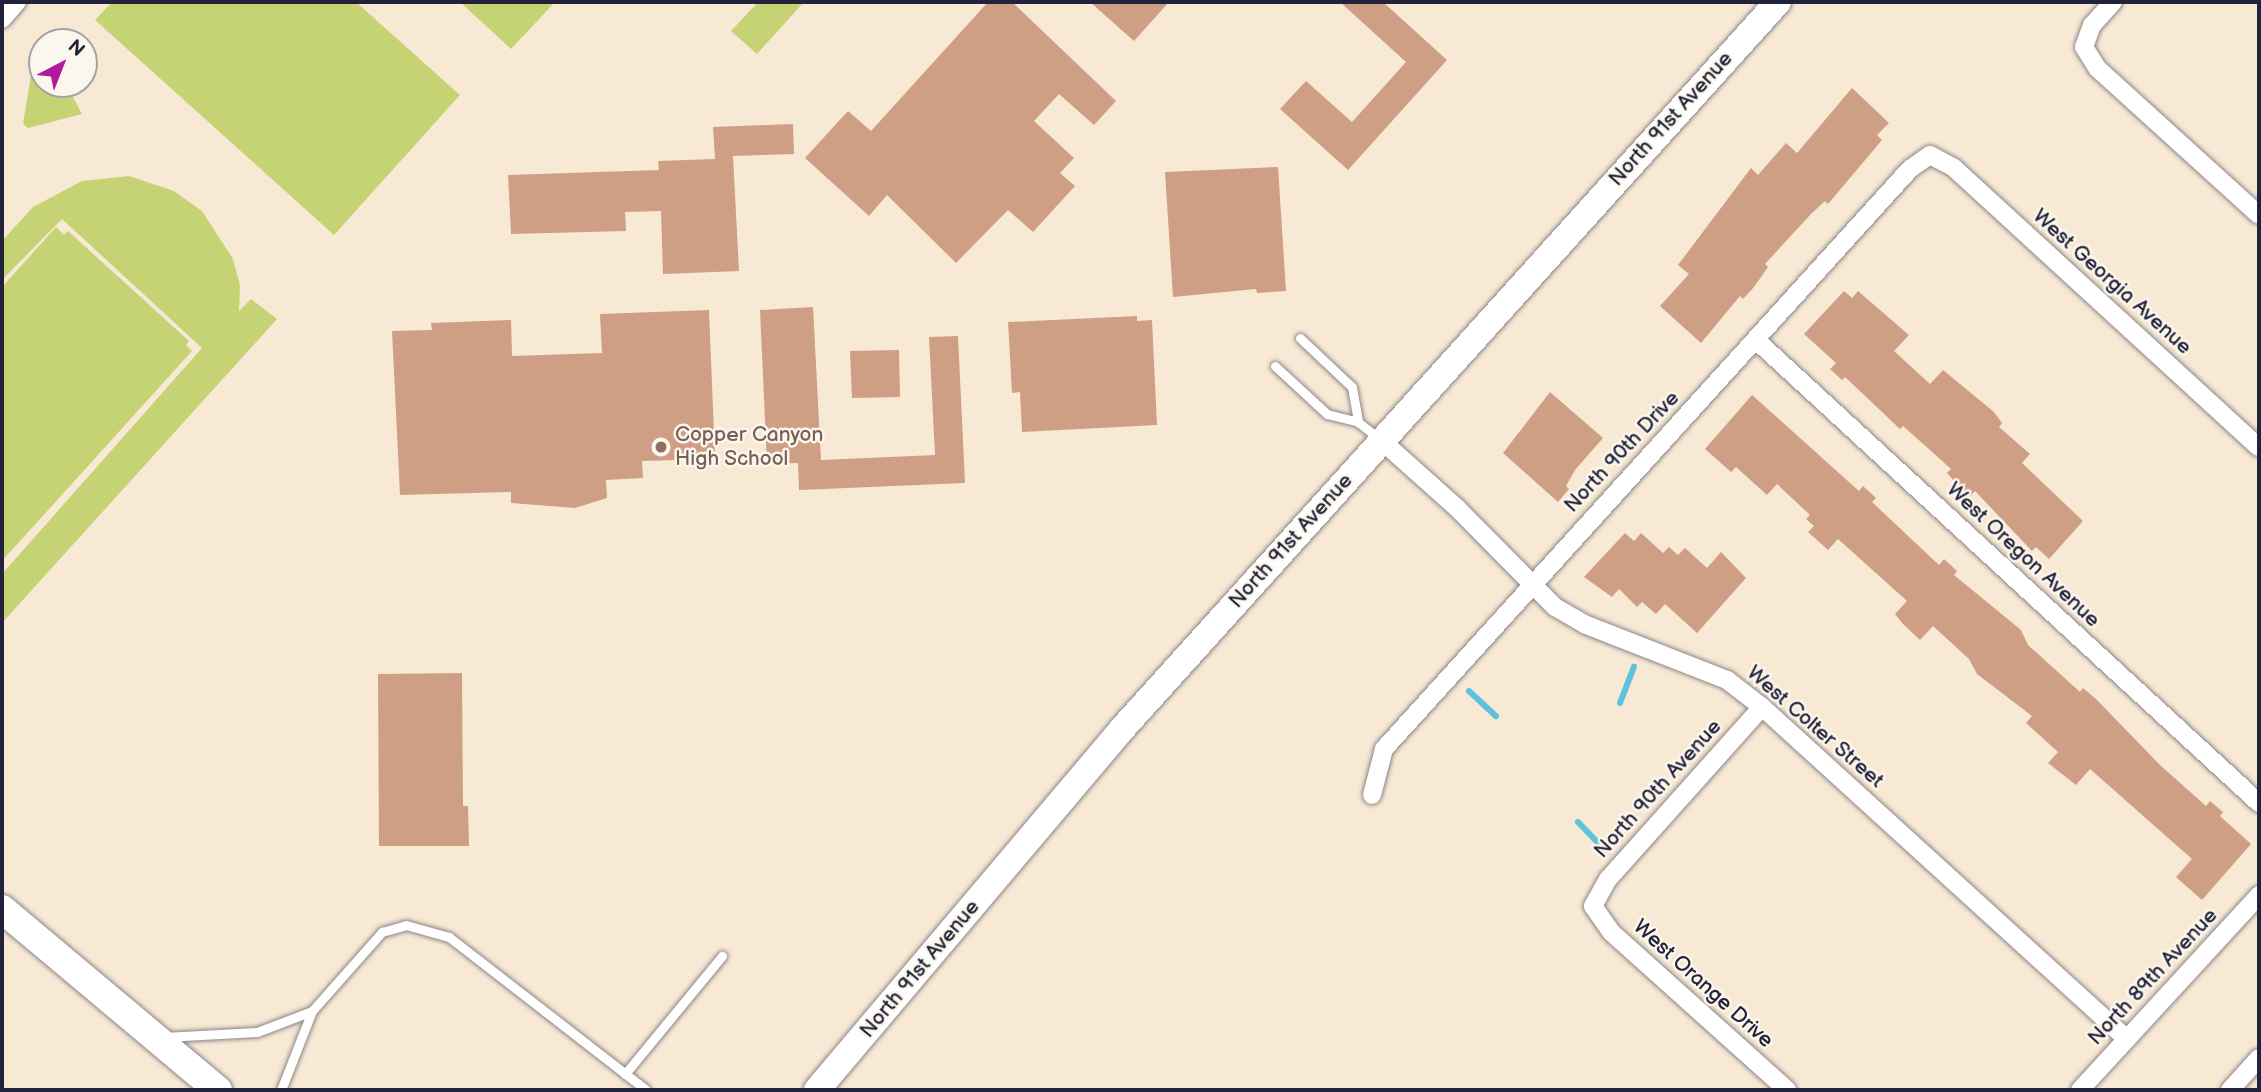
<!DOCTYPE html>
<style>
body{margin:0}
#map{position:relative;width:2261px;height:1092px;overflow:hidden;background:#f8e9d5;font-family:"Balsamiq Sans",sans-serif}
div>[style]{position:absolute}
.green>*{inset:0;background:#c6d375}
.stream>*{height:6px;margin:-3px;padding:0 3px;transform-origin:3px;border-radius:3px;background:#5ec2dc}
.building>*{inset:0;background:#ce9f85}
.roads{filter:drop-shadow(0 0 2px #8d8688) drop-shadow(0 0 2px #8d8688)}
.service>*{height:9px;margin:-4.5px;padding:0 4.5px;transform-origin:4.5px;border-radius:4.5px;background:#fff}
.minor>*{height:18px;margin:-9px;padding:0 9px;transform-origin:9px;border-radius:9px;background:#fff}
.secondary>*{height:26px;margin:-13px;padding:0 13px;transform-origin:13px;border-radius:13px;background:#fff}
.primary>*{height:28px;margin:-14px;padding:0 14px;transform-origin:14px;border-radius:14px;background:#fff}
.dots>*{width:19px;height:19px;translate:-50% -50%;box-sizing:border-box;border:4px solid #fbf7ec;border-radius:50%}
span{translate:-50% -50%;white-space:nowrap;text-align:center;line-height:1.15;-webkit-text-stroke:5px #fbf7ec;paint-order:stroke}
.street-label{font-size:21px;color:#22223b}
.education-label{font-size:21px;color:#785e54}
.left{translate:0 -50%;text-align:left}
.frame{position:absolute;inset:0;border:4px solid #22223b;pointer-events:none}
.north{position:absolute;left:28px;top:28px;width:70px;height:70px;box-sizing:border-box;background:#fbf7ec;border:2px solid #a4a2a5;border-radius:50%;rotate:42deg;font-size:19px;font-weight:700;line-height:28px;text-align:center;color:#22223b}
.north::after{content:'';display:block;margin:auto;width:24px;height:32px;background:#b5179e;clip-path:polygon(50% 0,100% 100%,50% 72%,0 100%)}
</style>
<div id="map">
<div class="green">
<div style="clip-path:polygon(112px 2px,356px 2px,460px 95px,334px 235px,95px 20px)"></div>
<div style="clip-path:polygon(460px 2px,555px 2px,511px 49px)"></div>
<div style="clip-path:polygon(758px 2px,804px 2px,757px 54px,731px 31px)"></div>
<div style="clip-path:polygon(32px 69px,42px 71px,42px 84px,67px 86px,82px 114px,28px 128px,23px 124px)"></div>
<div style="clip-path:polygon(129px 176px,174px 191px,202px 211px,233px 259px,240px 285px,239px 311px,251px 299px,277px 319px,2px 623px,2px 574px,202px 348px,62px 219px,2px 280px,2px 241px,33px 207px,82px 181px)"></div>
<div style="clip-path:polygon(56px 227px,64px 235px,68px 231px,189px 341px,186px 345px,192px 351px,2px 561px,2px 287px)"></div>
</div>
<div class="stream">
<div style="left:1469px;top:691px;width:37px;rotate:43deg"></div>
<div style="left:1620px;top:703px;width:39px;rotate:-69deg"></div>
<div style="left:1578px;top:822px;width:39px;rotate:46deg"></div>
</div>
<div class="building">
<div style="clip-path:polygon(988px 2px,1012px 2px,1116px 101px,1094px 125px,1059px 94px,1034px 121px,1074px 158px,1060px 173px,1075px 186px,1033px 232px,1008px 210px,956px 263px,887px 195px,869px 216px,805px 158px,848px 111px,871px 131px)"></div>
<div style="clip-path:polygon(1090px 2px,1169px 2px,1134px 41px)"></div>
<div style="clip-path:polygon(1340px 2px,1383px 2px,1447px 60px,1348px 170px,1280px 109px,1306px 81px,1352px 122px,1406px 62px)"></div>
<div style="clip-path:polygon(1852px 88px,1889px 123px,1877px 135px,1882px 140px,1828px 204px,1825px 201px,1811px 214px,1765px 264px,1768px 267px,1754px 287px,1743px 299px,1740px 296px,1701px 343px,1660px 306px,1689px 274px,1678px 265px,1751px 168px,1758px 175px,1786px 143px,1797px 153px)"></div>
<div style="clip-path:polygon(793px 124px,794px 154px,733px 156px,739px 271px,663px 274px,661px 211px,625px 212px,626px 231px,511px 234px,508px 175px,659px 170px,658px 161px,715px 159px,713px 127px)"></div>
<div style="clip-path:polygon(1278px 167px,1286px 291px,1257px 293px,1256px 289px,1173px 297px,1165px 172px)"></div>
<div style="clip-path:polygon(1844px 291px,1852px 298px,1858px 291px,1909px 335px,1894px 351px,1930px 384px,1943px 370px,1994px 412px,2002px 423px,1999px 427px,2030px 454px,2022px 463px,2083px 521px,2049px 559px,2036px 547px,2032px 551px,1975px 491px,1969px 497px,1947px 473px,1951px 469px,1930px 450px,1903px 426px,1900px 429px,1845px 377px,1842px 380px,1830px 369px,1836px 363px,1804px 334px)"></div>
<div style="clip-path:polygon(813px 307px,821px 460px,935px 455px,929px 337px,958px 336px,965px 483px,799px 490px,798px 463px,767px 464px,760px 310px)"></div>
<div style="clip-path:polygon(709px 310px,715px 459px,642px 461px,643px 478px,606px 480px,607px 498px,575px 508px,511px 503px,511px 492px,400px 495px,392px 331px,432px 330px,431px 323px,511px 320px,512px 356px,602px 353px,600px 314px)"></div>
<div style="clip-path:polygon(1137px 316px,1137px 321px,1152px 320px,1157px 425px,1022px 432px,1020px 392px,1012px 393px,1008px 322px)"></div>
<div style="clip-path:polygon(899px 350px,900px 397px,852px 398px,850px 351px)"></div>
<div style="clip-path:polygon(1550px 392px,1603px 438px,1575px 470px,1566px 486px,1569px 489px,1558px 502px,1503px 453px)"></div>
<div style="clip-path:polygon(1752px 395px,1859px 491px,1863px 486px,1876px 498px,1872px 502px,1939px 565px,1944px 559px,1957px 571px,1954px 575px,2021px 630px,2028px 645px,2080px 692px,2083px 688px,2096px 699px,2160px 765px,2206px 806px,2210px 801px,2223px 812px,2220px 816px,2251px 844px,2202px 900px,2176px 877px,2192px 859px,2090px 769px,2076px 785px,2048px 763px,2058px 752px,2026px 723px,2032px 716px,1977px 674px,1969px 659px,1933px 626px,1920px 640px,1903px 624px,1895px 614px,1907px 601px,1838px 539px,1828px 550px,1808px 532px,1814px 526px,1806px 519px,1810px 515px,1777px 484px,1767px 495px,1736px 467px,1731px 472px,1705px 449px)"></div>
<div style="clip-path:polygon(1625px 533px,1634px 541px,1641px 533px,1663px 553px,1669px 547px,1678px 555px,1685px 548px,1707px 568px,1721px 552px,1746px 578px,1697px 633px,1665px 604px,1656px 614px,1642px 602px,1637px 607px,1619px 589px,1612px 597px,1584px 577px)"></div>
<div style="clip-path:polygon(462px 673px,463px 806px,468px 806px,469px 846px,379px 846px,378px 674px)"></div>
</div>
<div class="roads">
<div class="service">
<div style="left:1300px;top:338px;width:71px;rotate:43.3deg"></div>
<div style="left:1352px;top:387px;width:36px;rotate:80deg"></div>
<div style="left:1275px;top:366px;width:71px;rotate:42.7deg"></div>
<div style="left:1327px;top:414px;width:32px;rotate:14deg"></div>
<div style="left:1358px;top:422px;width:28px;rotate:38deg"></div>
<div style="left:164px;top:1037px;width:93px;rotate:-3.1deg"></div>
<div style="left:257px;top:1032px;width:59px;rotate:-20.9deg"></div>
<div style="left:625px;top:1074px;width:153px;rotate:-50.6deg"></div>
<div style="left:281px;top:1090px;width:85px;rotate:-68.6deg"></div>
<div style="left:312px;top:1011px;width:106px;rotate:-48.5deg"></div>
<div style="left:382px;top:932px;width:25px;rotate:-16deg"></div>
<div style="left:406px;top:925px;width:45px;rotate:15.6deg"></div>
<div style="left:449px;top:937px;width:249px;rotate:37.8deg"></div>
</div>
<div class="minor">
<div style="left:2113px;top:2px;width:31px;rotate:132deg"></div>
<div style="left:2092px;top:25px;width:23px;rotate:110deg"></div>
<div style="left:2084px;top:47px;width:26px;rotate:58deg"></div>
<div style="left:2098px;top:69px;width:217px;rotate:42.2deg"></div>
<div style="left:2px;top:19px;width:23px;rotate:-49deg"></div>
<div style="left:1756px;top:340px;width:684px;rotate:42.63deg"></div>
<div style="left:1382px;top:441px;width:101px;rotate:41.8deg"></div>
<div style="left:1457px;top:508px;width:139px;rotate:45.3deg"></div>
<div style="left:1555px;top:607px;width:34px;rotate:30deg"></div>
<div style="left:1584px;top:624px;width:154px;rotate:21.4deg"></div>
<div style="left:1727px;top:680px;width:44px;rotate:37.6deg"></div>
<div style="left:1762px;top:707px;width:493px;rotate:42.3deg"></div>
<div style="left:1762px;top:707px;width:231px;rotate:131.8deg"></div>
<div style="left:1608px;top:879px;width:31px;rotate:119deg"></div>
<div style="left:1593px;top:906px;width:32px;rotate:55deg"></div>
<div style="left:1611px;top:932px;width:237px;rotate:41.9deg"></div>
<div style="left:1372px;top:795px;width:48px;rotate:-75.4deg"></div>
<div style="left:1384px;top:749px;width:783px;rotate:-47.8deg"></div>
<div style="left:1910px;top:169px;width:24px;rotate:-35deg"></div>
<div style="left:1930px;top:155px;width:27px;rotate:28deg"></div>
<div style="left:1954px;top:168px;width:413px;rotate:42.5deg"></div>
<div style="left:2080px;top:1090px;width:265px;rotate:-47.4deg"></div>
<div style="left:2230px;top:1090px;width:43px;rotate:-47.8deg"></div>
</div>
<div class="secondary">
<div style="left:817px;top:1090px;width:473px;rotate:-49.8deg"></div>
<div style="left:1122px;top:729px;width:979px;rotate:-47.94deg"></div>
</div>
<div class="primary">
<div style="left:2px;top:909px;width:282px;rotate:40deg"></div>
</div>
</div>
<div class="dots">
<div style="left:661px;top:447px;background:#8d6e63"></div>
</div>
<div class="street-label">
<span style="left:1671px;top:119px;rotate:-48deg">North 91st Avenue</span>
<span style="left:2112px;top:282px;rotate:42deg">West Georgia Avenue</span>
<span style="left:1622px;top:452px;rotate:-47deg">North 90th Drive</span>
<span style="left:1291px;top:541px;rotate:-48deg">North 91st Avenue</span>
<span style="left:2023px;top:555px;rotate:43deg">West Oregon Avenue</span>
<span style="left:1815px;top:727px;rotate:41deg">West Colter Street</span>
<span style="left:1658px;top:789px;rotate:-48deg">North 90th Avenue</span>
<span style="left:920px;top:969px;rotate:-50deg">North 91st Avenue</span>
<span style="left:2153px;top:977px;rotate:-47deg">North 89th Avenue</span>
<span style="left:1703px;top:984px;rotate:42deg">West Orange Drive</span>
</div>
<div class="education-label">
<span class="left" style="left:675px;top:447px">Copper Canyon<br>High School</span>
</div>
<div class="frame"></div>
<div class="north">N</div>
</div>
